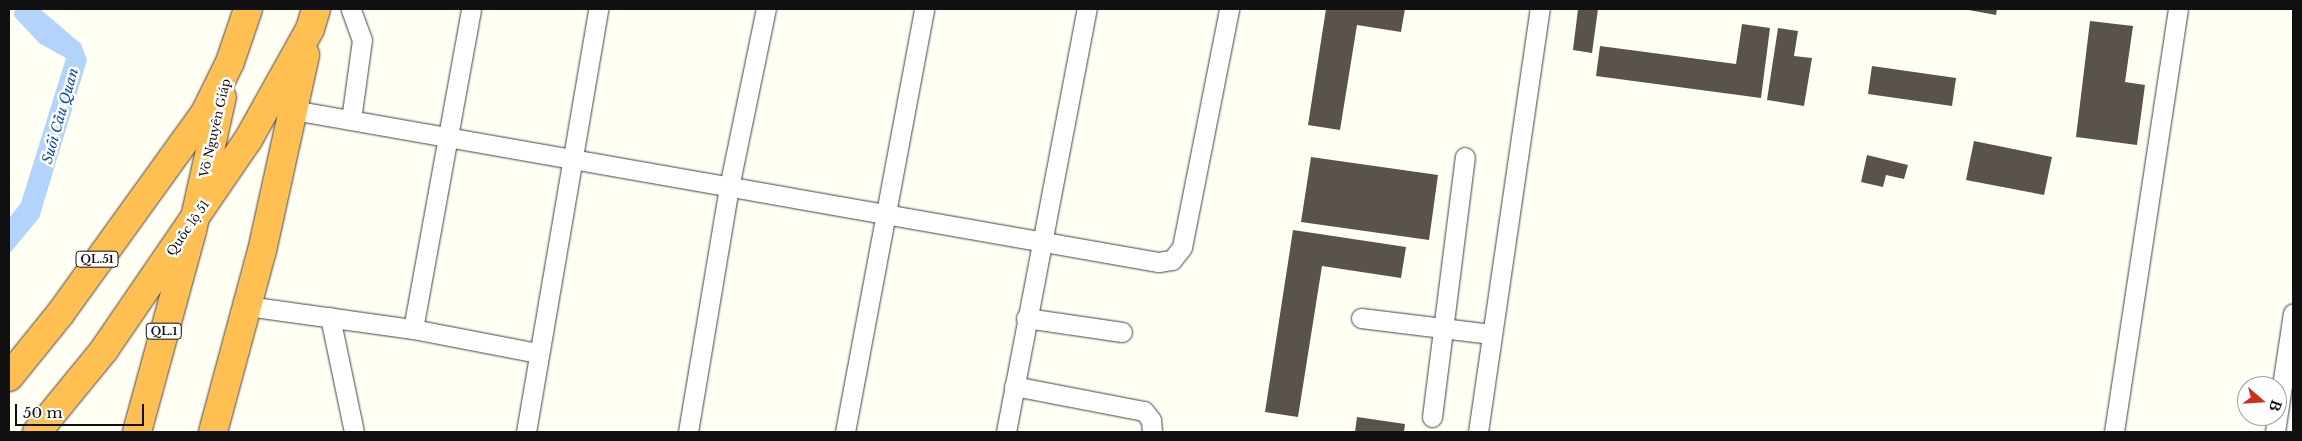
<!DOCTYPE html>
<meta charset="utf-8">
<style>
body{margin:0}
#map{position:relative;width:2302px;height:441px;overflow:hidden;background:#fffff3;font-family:"Libre Baskerville",serif}
div>[style]{position:absolute}
.water>*{inset:0;background:#b2d3fc}
.building>*{inset:0;background:#5a534b}
.roads{filter:drop-shadow(0 0 1px #434343) drop-shadow(0 0 1px #434343)}
.minor>*{height:19px;margin:-9.5px;padding:0 9.5px;transform-origin:9.5px;border-radius:9.5px;background:#fff}
.highway>*{height:28px;margin:-14px;padding:0 14px;transform-origin:14px;border-radius:14px;background:#ffbf51}
span{translate:-50% -50%;white-space:nowrap;text-align:center;line-height:1.15;-webkit-text-stroke:5px #fff;paint-order:stroke}
.shield-label span{padding:1px 4px;background:#fff;border:1px solid;border-radius:4px;-webkit-text-stroke-width:0}
.shield-label{font-size:11px;color:#101010;font-weight:700}
.street-label{font-size:12px;color:#101010}
.water-label{font-size:14px;color:#0c4baf;font-style:italic}
.frame{position:absolute;inset:0;border:10px solid #101010;pointer-events:none}
.north{position:absolute;left:2237px;top:376px;width:50px;height:50px;box-sizing:border-box;background:#fff;border:1px solid #9f9f9f;border-radius:50%;rotate:109deg;font-size:14px;font-weight:700;line-height:20px;text-align:center;color:#101010}
.north::after{content:'';display:block;margin:auto;width:18px;height:22px;background:#ce301a;clip-path:polygon(50% 0,100% 100%,50% 72%,0 100%)}
.scale{position:absolute;left:15px;top:404px;width:129px;height:22px;box-sizing:border-box;border:2px solid #101010;border-top:0;padding-left:6px;font-size:15px;line-height:18px;white-space:nowrap;color:#101010;-webkit-text-stroke:4px #fff;paint-order:stroke}
</style>
<div id="map">
<div class="water">
<div style="clip-path:polygon(15px 9px,40px 9px,81px 44px,87px 60px,39px 218px,9px 254px,9px 218px,21px 203px,66px 58px,39px 43px,14px 16px)"></div>
</div>
<div class="building">
<div style="clip-path:polygon(1326px 9px,1405px 9px,1401px 32px,1357px 25px,1340px 130px,1308px 125px)"></div>
<div style="clip-path:polygon(1578px 9px,1598px 9px,1592px 53px,1573px 50px)"></div>
<div style="clip-path:polygon(1963px 9px,1997px 9px,1996px 15px)"></div>
<div style="clip-path:polygon(2090px 21px,2133px 26px,2125px 82px,2145px 85px,2137px 145px,2076px 137px)"></div>
<div style="clip-path:polygon(1742px 24px,1770px 28px,1761px 98px,1596px 76px,1600px 46px,1736px 64px)"></div>
<div style="clip-path:polygon(1778px 28px,1798px 31px,1794px 56px,1812px 58px,1804px 106px,1767px 100px)"></div>
<div style="clip-path:polygon(1872px 66px,1956px 78px,1952px 106px,1868px 94px)"></div>
<div style="clip-path:polygon(1974px 141px,2052px 157px,2044px 195px,1966px 180px)"></div>
<div style="clip-path:polygon(1867px 155px,1908px 165px,1904px 179px,1886px 175px,1883px 187px,1861px 182px)"></div>
<div style="clip-path:polygon(1311px 157px,1438px 175px,1429px 240px,1301px 222px)"></div>
<div style="clip-path:polygon(1293px 230px,1406px 247px,1401px 278px,1322px 266px,1298px 417px,1265px 412px)"></div>
<div style="clip-path:polygon(1357px 417px,1405px 424px,1404px 432px,1355px 432px)"></div>
</div>
<div class="roads">
<div class="minor">
<div style="left:293px;top:110px;width:879px;rotate:9.96deg"></div>
<div style="left:1159px;top:262px;width:13px;rotate:-9deg"></div>
<div style="left:1172px;top:260px;width:16px;rotate:-52deg"></div>
<div style="left:1182px;top:247px;width:243px;rotate:-78.8deg"></div>
<div style="left:351px;top:120px;width:81px;rotate:-82.2deg"></div>
<div style="left:362px;top:40px;width:33px;rotate:-110deg"></div>
<div style="left:247px;top:306px;width:168px;rotate:7.9deg"></div>
<div style="left:413px;top:329px;width:127px;rotate:10.9deg"></div>
<div style="left:330px;top:317px;width:117px;rotate:78.2deg"></div>
<div style="left:1026px;top:318px;width:97px;rotate:8.3deg"></div>
<div style="left:1361px;top:318px;width:131px;rotate:7deg"></div>
<div style="left:413px;top:329px;width:325px;rotate:-79.7deg"></div>
<div style="left:1014px;top:386px;width:132px;rotate:10.9deg"></div>
<div style="left:1144px;top:411px;width:11px;rotate:52deg"></div>
<div style="left:1151px;top:420px;width:12px;rotate:85deg"></div>
<div style="left:1432px;top:417px;width:262px;rotate:-82.8deg"></div>
<div style="left:526px;top:432px;width:429px;rotate:-80.3deg"></div>
<div style="left:688px;top:432px;width:248px;rotate:-80.5deg"></div>
<div style="left:729px;top:187px;width:182px;rotate:-78.3deg"></div>
<div style="left:845px;top:432px;width:430px;rotate:-79.4deg"></div>
<div style="left:1006px;top:432px;width:431px;rotate:-79.2deg"></div>
<div style="left:1478px;top:432px;width:428px;rotate:-81.7deg"></div>
<div style="left:2114px;top:432px;width:428px;rotate:-81.4deg"></div>
<div style="left:2275px;top:432px;width:120px;rotate:-81.4deg"></div>
</div>
<div class="highway">
<div style="left:9px;top:377px;width:81px;rotate:-51deg"></div>
<div style="left:60px;top:314px;width:248px;rotate:-54.2deg"></div>
<div style="left:205px;top:113px;width:57px;rotate:-63.9deg"></div>
<div style="left:230px;top:62px;width:56px;rotate:-71.2deg"></div>
<div style="left:37px;top:432px;width:106px;rotate:-50.7deg"></div>
<div style="left:104px;top:350px;width:255px;rotate:-55.6deg"></div>
<div style="left:248px;top:140px;width:127px;rotate:-60.8deg"></div>
<div style="left:310px;top:29px;width:21px;rotate:-73deg"></div>
<div style="left:137px;top:432px;width:208px;rotate:-74.7deg"></div>
<div style="left:192px;top:231px;width:137px;rotate:-77.4deg"></div>
<div style="left:213px;top:432px;width:188px;rotate:-74.9deg"></div>
<div style="left:262px;top:251px;width:201px;rotate:-77.6deg"></div>
</div>
</div>
<div class="shield-label">
<span style="left:97px;top:259px">QL.51</span>
<span style="left:164px;top:331px">QL.1</span>
</div>
<div class="street-label">
<span style="left:215px;top:128px;rotate:-77deg">Võ Nguyên Giáp</span>
<span style="left:188px;top:228px;rotate:-55deg">Quốc lộ 51</span>
</div>
<div class="water-label">
<span style="left:60px;top:116px;rotate:-74deg">Suối Cầu Quan</span>
</div>
<div class="frame"></div>
<div class="north">B</div>
<div class="scale">50 m</div>
</div>
